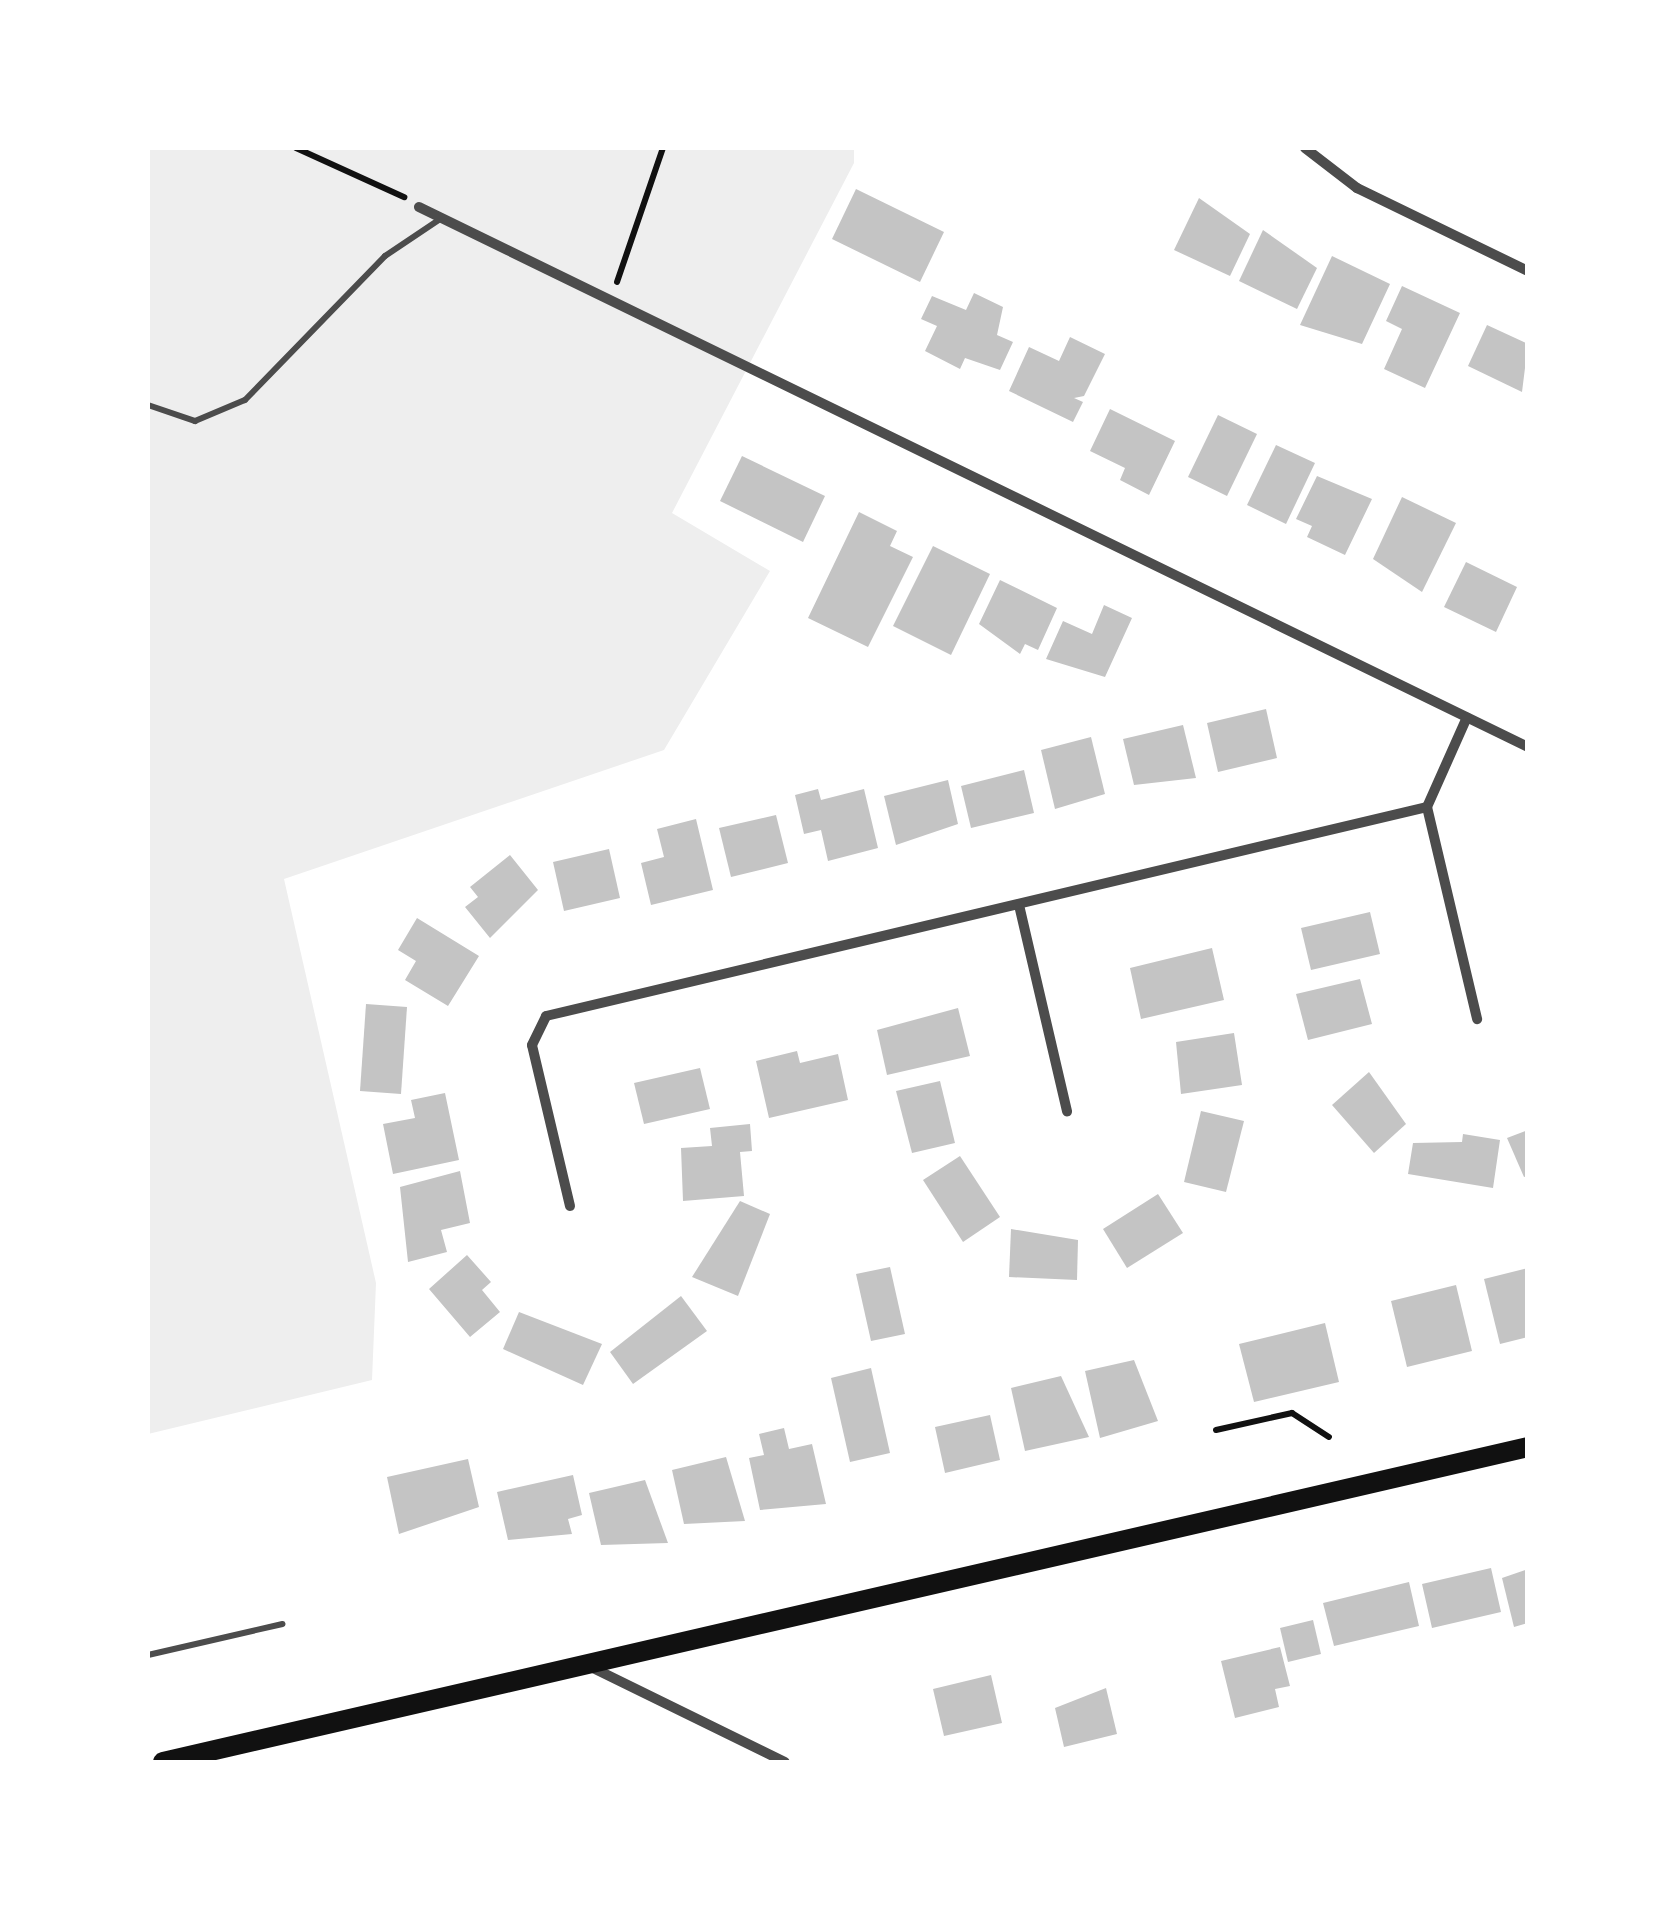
<!DOCTYPE html>
<style>
body{margin:0}
#map{position:relative;width:1675px;height:1910px;overflow:hidden;background:#fff;font-family:"Crimson Pro",serif}
div>[style]{position:absolute}
.green>*{inset:0;background:#eee}
.building>*{inset:0;background:#c4c4c4}
.path>*{height:6px;margin:-3px;padding:0 3px;transform-origin:3px;border-radius:3px;background:#111}
.service>*{height:6px;margin:-3px;padding:0 3px;transform-origin:3px;border-radius:3px;background:#4c4c4c}
.minor>*{height:10px;margin:-5px;padding:0 5px;transform-origin:5px;border-radius:5px;background:#4c4c4c}
.secondary>*{height:20px;margin:-10px;padding:0 10px;transform-origin:10px;border-radius:10px;background:#111}
span{translate:-50% -50%;white-space:nowrap;text-align:center;line-height:1.15;-webkit-text-stroke:8px #fff;paint-order:stroke}
.frame{position:absolute;inset:0;border:150px solid #fff;pointer-events:none}
</style>
<div id="map">
<div class="green">
<div style="clip-path:polygon(148px 148px,854px 148px,854px 163px,672px 513px,770px 571px,664px 750px,284px 879px,376px 1283px,372px 1380px,148px 1434px)"></div>
</div>
<div class="building">
<div style="clip-path:polygon(856px 189px,944px 232px,920px 282px,832px 239px)"></div>
<div style="clip-path:polygon(1199px 198px,1250px 234px,1230px 276px,1174px 250px)"></div>
<div style="clip-path:polygon(1263px 230px,1317px 268px,1297px 309px,1239px 281px)"></div>
<div style="clip-path:polygon(1332px 256px,1390px 284px,1362px 344px,1300px 325px)"></div>
<div style="clip-path:polygon(1402px 286px,1460px 313px,1425px 388px,1384px 369px,1402px 329px,1386px 321px)"></div>
<div style="clip-path:polygon(974px 293px,1003px 307px,997px 335px,1013px 342px,1000px 370px,965px 358px,960px 369px,925px 351px,937px 326px,921px 319px,932px 296px,966px 310px)"></div>
<div style="clip-path:polygon(1487px 325px,1528px 344px,1522px 392px,1468px 366px)"></div>
<div style="clip-path:polygon(1070px 337px,1105px 354px,1084px 396px,1074px 398px,1083px 402px,1073px 422px,1009px 391px,1029px 347px,1059px 361px)"></div>
<div style="clip-path:polygon(1110px 409px,1175px 441px,1149px 495px,1120px 480px,1125px 468px,1090px 451px)"></div>
<div style="clip-path:polygon(1218px 415px,1257px 434px,1227px 496px,1188px 477px)"></div>
<div style="clip-path:polygon(1276px 445px,1315px 463px,1286px 524px,1247px 505px)"></div>
<div style="clip-path:polygon(742px 456px,825px 496px,803px 542px,720px 501px)"></div>
<div style="clip-path:polygon(1317px 476px,1372px 499px,1345px 555px,1307px 537px,1312px 526px,1296px 519px)"></div>
<div style="clip-path:polygon(1402px 497px,1456px 523px,1422px 592px,1373px 559px)"></div>
<div style="clip-path:polygon(859px 512px,897px 531px,890px 546px,913px 557px,868px 647px,808px 618px)"></div>
<div style="clip-path:polygon(933px 546px,990px 574px,951px 655px,893px 626px)"></div>
<div style="clip-path:polygon(1466px 562px,1517px 587px,1496px 632px,1444px 607px)"></div>
<div style="clip-path:polygon(1000px 580px,1057px 608px,1038px 650px,1025px 644px,1020px 654px,979px 624px)"></div>
<div style="clip-path:polygon(1104px 605px,1132px 618px,1105px 677px,1046px 659px,1063px 621px,1092px 634px)"></div>
<div style="clip-path:polygon(1266px 709px,1277px 758px,1218px 772px,1207px 723px)"></div>
<div style="clip-path:polygon(1183px 725px,1196px 778px,1134px 785px,1123px 739px)"></div>
<div style="clip-path:polygon(1091px 737px,1105px 794px,1055px 809px,1041px 750px)"></div>
<div style="clip-path:polygon(1024px 770px,1034px 813px,971px 828px,961px 786px)"></div>
<div style="clip-path:polygon(948px 780px,958px 824px,896px 845px,884px 796px)"></div>
<div style="clip-path:polygon(818px 789px,821px 800px,864px 789px,878px 848px,828px 861px,821px 830px,804px 834px,795px 795px)"></div>
<div style="clip-path:polygon(776px 815px,788px 863px,731px 877px,719px 828px)"></div>
<div style="clip-path:polygon(696px 819px,713px 890px,651px 905px,641px 863px,664px 857px,657px 829px)"></div>
<div style="clip-path:polygon(609px 849px,620px 898px,564px 911px,553px 862px)"></div>
<div style="clip-path:polygon(510px 855px,538px 890px,490px 938px,465px 907px,478px 897px,470px 887px)"></div>
<div style="clip-path:polygon(1370px 912px,1380px 954px,1311px 970px,1301px 928px)"></div>
<div style="clip-path:polygon(417px 918px,479px 956px,448px 1006px,405px 980px,416px 961px,398px 950px)"></div>
<div style="clip-path:polygon(1212px 948px,1224px 1000px,1141px 1019px,1130px 968px)"></div>
<div style="clip-path:polygon(1360px 979px,1372px 1024px,1308px 1040px,1296px 994px)"></div>
<div style="clip-path:polygon(366px 1004px,407px 1007px,401px 1094px,360px 1091px)"></div>
<div style="clip-path:polygon(958px 1008px,970px 1056px,887px 1075px,877px 1030px)"></div>
<div style="clip-path:polygon(1234px 1033px,1242px 1085px,1181px 1094px,1176px 1042px)"></div>
<div style="clip-path:polygon(797px 1051px,800px 1063px,838px 1054px,848px 1100px,769px 1118px,756px 1061px)"></div>
<div style="clip-path:polygon(700px 1068px,710px 1109px,644px 1124px,634px 1083px)"></div>
<div style="clip-path:polygon(1369px 1072px,1406px 1124px,1374px 1153px,1332px 1105px)"></div>
<div style="clip-path:polygon(940px 1081px,955px 1143px,912px 1153px,896px 1091px)"></div>
<div style="clip-path:polygon(445px 1093px,459px 1160px,393px 1174px,383px 1124px,415px 1118px,411px 1100px)"></div>
<div style="clip-path:polygon(1201px 1111px,1244px 1121px,1226px 1192px,1184px 1182px)"></div>
<div style="clip-path:polygon(750px 1124px,752px 1151px,740px 1152px,744px 1196px,683px 1201px,681px 1148px,712px 1146px,710px 1128px)"></div>
<div style="clip-path:polygon(1528px 1130px,1528px 1176px,1524px 1177px,1507px 1138px)"></div>
<div style="clip-path:polygon(1463px 1134px,1500px 1140px,1493px 1188px,1408px 1174px,1413px 1143px,1462px 1142px)"></div>
<div style="clip-path:polygon(960px 1156px,1000px 1217px,963px 1242px,923px 1180px)"></div>
<div style="clip-path:polygon(460px 1171px,470px 1223px,441px 1230px,447px 1252px,408px 1262px,400px 1187px)"></div>
<div style="clip-path:polygon(1158px 1194px,1183px 1233px,1127px 1268px,1103px 1229px)"></div>
<div style="clip-path:polygon(740px 1201px,770px 1214px,738px 1296px,692px 1277px)"></div>
<div style="clip-path:polygon(1011px 1229px,1078px 1240px,1077px 1280px,1009px 1277px)"></div>
<div style="clip-path:polygon(467px 1255px,491px 1282px,482px 1290px,500px 1312px,470px 1337px,429px 1289px)"></div>
<div style="clip-path:polygon(890px 1267px,905px 1334px,871px 1341px,856px 1274px)"></div>
<div style="clip-path:polygon(1528px 1268px,1528px 1337px,1500px 1344px,1484px 1279px)"></div>
<div style="clip-path:polygon(1456px 1285px,1472px 1351px,1407px 1367px,1391px 1301px)"></div>
<div style="clip-path:polygon(681px 1296px,707px 1331px,633px 1384px,610px 1352px)"></div>
<div style="clip-path:polygon(519px 1312px,602px 1344px,583px 1385px,503px 1349px)"></div>
<div style="clip-path:polygon(1325px 1323px,1339px 1382px,1254px 1402px,1239px 1344px)"></div>
<div style="clip-path:polygon(1134px 1360px,1158px 1421px,1100px 1438px,1085px 1371px)"></div>
<div style="clip-path:polygon(871px 1368px,890px 1453px,850px 1462px,831px 1378px)"></div>
<div style="clip-path:polygon(1061px 1376px,1089px 1437px,1025px 1451px,1011px 1388px)"></div>
<div style="clip-path:polygon(990px 1415px,1000px 1460px,945px 1473px,935px 1427px)"></div>
<div style="clip-path:polygon(784px 1428px,789px 1449px,812px 1444px,826px 1504px,760px 1510px,749px 1458px,764px 1455px,759px 1434px)"></div>
<div style="clip-path:polygon(726px 1457px,745px 1521px,684px 1524px,672px 1470px)"></div>
<div style="clip-path:polygon(468px 1459px,479px 1507px,399px 1534px,387px 1477px)"></div>
<div style="clip-path:polygon(573px 1475px,582px 1515px,568px 1519px,572px 1534px,508px 1540px,497px 1492px)"></div>
<div style="clip-path:polygon(645px 1480px,668px 1543px,601px 1545px,589px 1493px)"></div>
<div style="clip-path:polygon(1491px 1568px,1501px 1612px,1432px 1628px,1422px 1584px)"></div>
<div style="clip-path:polygon(1528px 1569px,1528px 1623px,1514px 1627px,1502px 1578px)"></div>
<div style="clip-path:polygon(1409px 1582px,1419px 1626px,1334px 1646px,1323px 1603px)"></div>
<div style="clip-path:polygon(1313px 1620px,1321px 1654px,1288px 1662px,1280px 1628px)"></div>
<div style="clip-path:polygon(1280px 1647px,1290px 1686px,1275px 1689px,1279px 1707px,1235px 1718px,1221px 1661px)"></div>
<div style="clip-path:polygon(991px 1675px,1002px 1723px,944px 1736px,933px 1689px)"></div>
<div style="clip-path:polygon(1106px 1688px,1117px 1734px,1064px 1747px,1055px 1708px)"></div>
</div>
<div class="path">
<div style="left:296px;top:148px;width:119px;rotate:24.4deg"></div>
<div style="left:617px;top:282px;width:142px;rotate:-71.1deg"></div>
<div style="left:1216px;top:1430px;width:78px;rotate:-12.6deg"></div>
<div style="left:1292px;top:1413px;width:44px;rotate:33deg"></div>
</div>
<div class="service">
<div style="left:148px;top:405px;width:50px;rotate:18.8deg"></div>
<div style="left:195px;top:421px;width:54px;rotate:-22.8deg"></div>
<div style="left:245px;top:400px;width:201px;rotate:-45.8deg"></div>
<div style="left:385px;top:256px;width:66px;rotate:-33.9deg"></div>
<div style="left:148px;top:1655px;width:138px;rotate:-13deg"></div>
</div>
<div class="minor">
<div style="left:1305px;top:148px;width:66px;rotate:37.6deg"></div>
<div style="left:1357px;top:188px;width:190px;rotate:25.9deg"></div>
<div style="left:419px;top:207px;width:1233px;rotate:25.96deg"></div>
<div style="left:1427px;top:807px;width:218px;rotate:76.7deg"></div>
<div style="left:1427px;top:807px;width:98px;rotate:-66deg"></div>
<div style="left:1019px;top:905px;width:212px;rotate:76.9deg"></div>
<div style="left:570px;top:1206px;width:165px;rotate:-103.3deg"></div>
<div style="left:532px;top:1045px;width:32px;rotate:-64deg"></div>
<div style="left:546px;top:1016px;width:905px;rotate:-13.35deg"></div>
<div style="left:589px;top:1666px;width:218px;rotate:26.1deg"></div>
</div>
<div class="secondary">
<div style="left:163px;top:1762px;width:1401px;rotate:-12.99deg"></div>
</div>
<div class="frame"></div>
</div>
